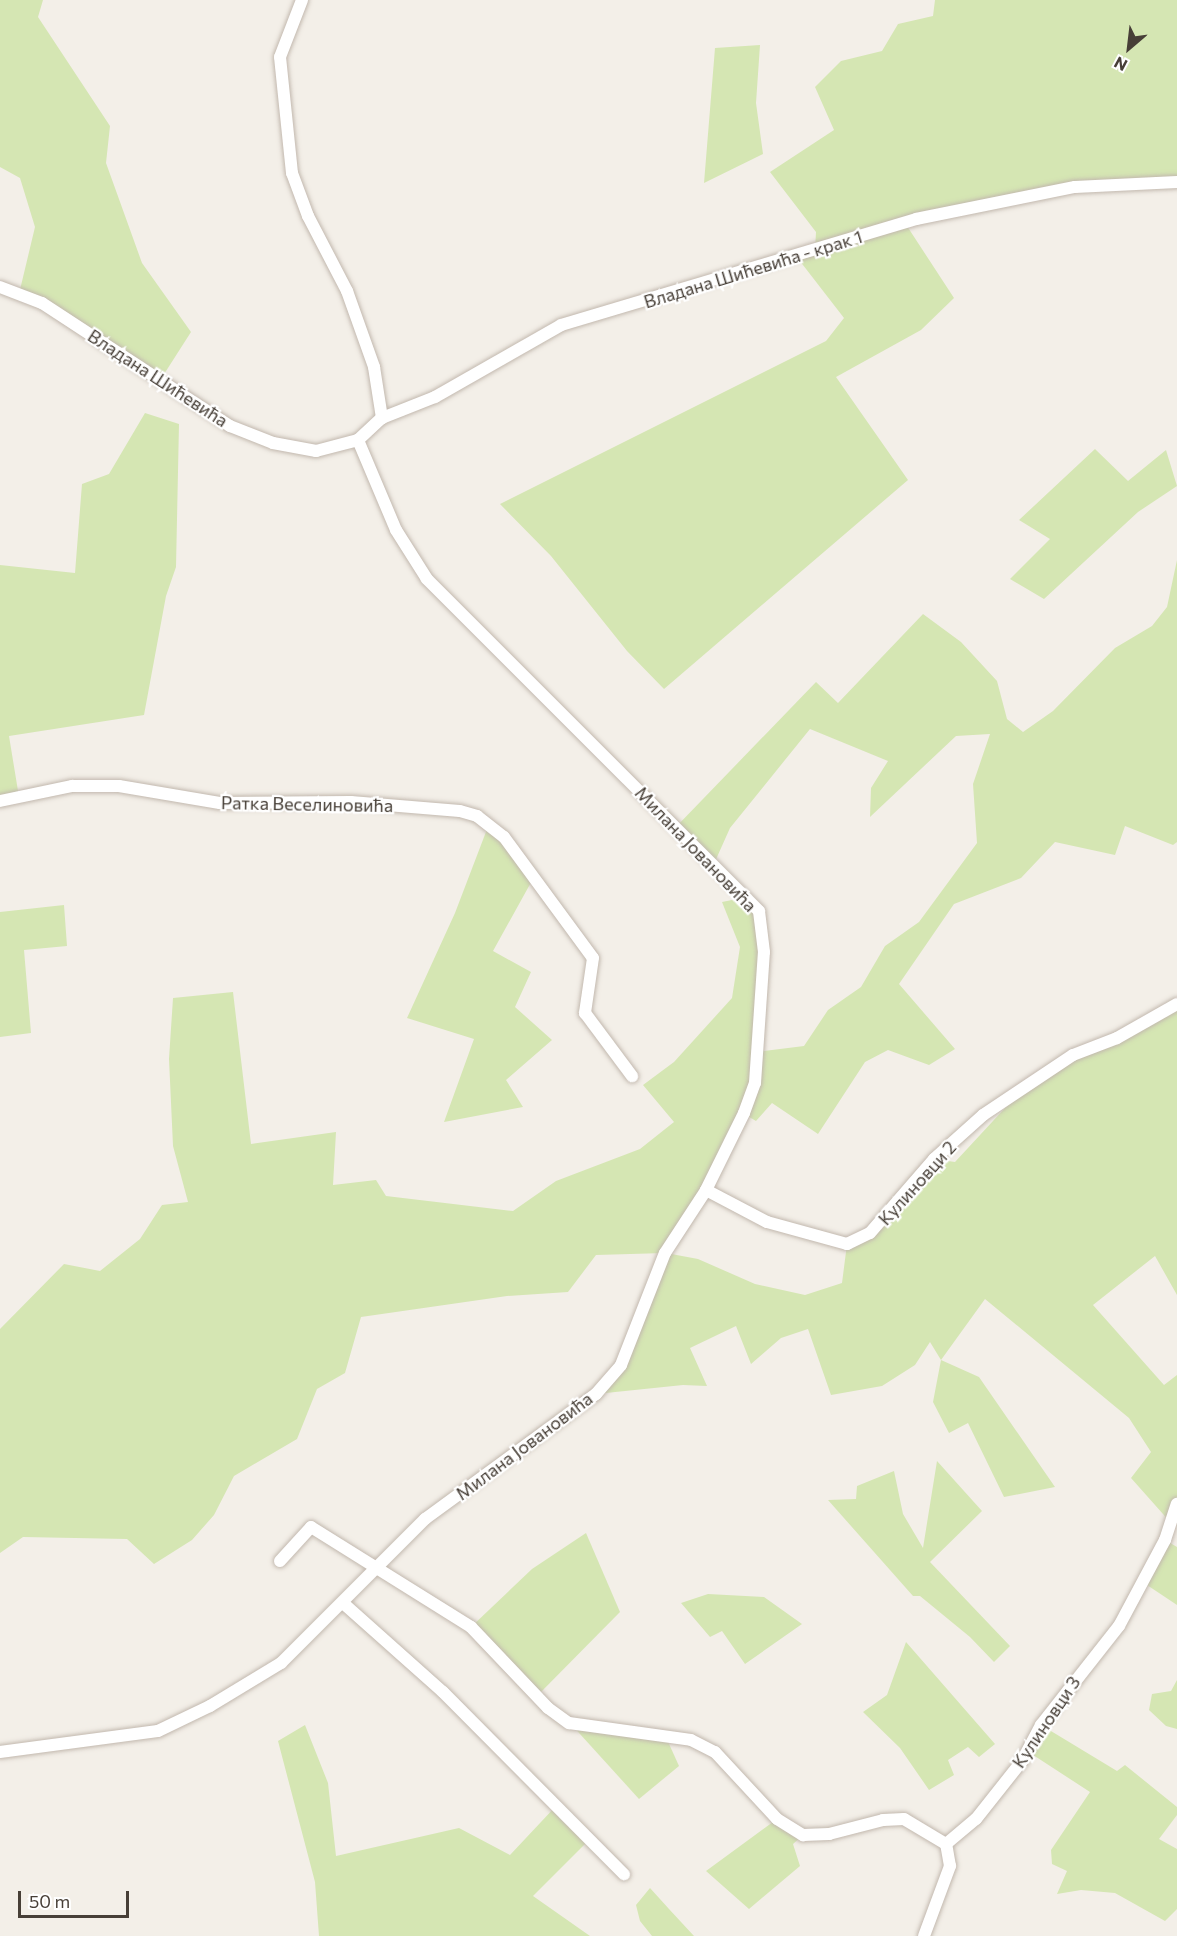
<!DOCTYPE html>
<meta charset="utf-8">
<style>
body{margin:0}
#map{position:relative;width:1177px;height:1936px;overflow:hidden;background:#f3efe8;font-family:Commissioner,sans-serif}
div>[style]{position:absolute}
.green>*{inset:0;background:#d5e6b3}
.roads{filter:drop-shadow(0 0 2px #c2b8ae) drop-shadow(0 0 2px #c2b8ae)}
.minor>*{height:12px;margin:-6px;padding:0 6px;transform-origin:6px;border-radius:6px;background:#fff}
span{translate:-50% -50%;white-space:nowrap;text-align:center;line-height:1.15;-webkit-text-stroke:4.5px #fff;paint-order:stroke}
.street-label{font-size:18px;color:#473f37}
.north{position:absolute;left:1099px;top:18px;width:60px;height:60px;-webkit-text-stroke:4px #fff;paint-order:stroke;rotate:208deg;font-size:16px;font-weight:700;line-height:24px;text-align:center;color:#473f37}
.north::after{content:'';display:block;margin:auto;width:21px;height:27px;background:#473f37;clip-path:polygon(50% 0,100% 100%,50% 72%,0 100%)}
.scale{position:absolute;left:18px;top:1891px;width:111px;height:27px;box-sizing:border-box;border:3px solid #473f37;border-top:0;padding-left:8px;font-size:18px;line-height:21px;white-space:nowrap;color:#473f37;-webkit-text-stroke:4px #fff;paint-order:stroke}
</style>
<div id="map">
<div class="green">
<div style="clip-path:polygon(0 0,43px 0,38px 17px,110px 126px,106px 163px,142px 263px,191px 332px,159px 382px,19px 294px,35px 227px,20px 178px,0 167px)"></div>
<div style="clip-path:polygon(935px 0,1177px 0,1177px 182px,1075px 187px,905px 223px,954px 298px,921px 330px,836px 377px,908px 480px,664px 689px,627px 651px,551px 556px,500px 504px,826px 341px,844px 318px,796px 256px,815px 250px,816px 232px,770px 172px,834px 130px,815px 87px,841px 61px,882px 51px,898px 24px,933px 16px)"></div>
<div style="clip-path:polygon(760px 45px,756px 103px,763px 154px,704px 183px,715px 48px)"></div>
<div style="clip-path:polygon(145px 413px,179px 424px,176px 567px,166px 596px,144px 715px,9px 736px,19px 797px,0 801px,0 565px,75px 573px,82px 484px,109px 474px)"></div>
<div style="clip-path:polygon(1095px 449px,1128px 481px,1166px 450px,1177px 486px,1138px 512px,1044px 599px,1010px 579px,1050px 539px,1019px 520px)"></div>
<div style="clip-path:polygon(1177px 560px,1177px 842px,1173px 845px,1125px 826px,1115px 855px,1055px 842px,1021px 878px,954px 904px,899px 984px,955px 1049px,929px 1065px,888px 1050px,865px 1062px,818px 1134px,772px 1103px,756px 1121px,744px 1114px,666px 1253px,698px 1259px,755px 1284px,805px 1295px,842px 1283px,847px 1244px,870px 1233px,934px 1159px,955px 1162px,1030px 1081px,1177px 1004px,1177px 1295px,1155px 1256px,1093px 1305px,1164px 1385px,1177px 1375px,1177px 1504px,1171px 1523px,1131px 1478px,1151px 1452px,1129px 1418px,985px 1299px,941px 1360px,979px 1377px,1055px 1487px,1004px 1497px,968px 1423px,949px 1433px,933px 1402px,941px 1360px,930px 1342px,915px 1365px,882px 1386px,831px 1395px,808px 1329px,781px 1338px,751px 1364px,736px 1326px,690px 1348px,707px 1386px,683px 1385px,596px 1394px,621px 1365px,665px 1253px,596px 1255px,568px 1292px,507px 1296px,361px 1317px,345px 1373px,317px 1389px,297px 1439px,234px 1476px,214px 1515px,192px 1540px,154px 1564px,127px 1539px,23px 1537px,0 1553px,0 1329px,64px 1264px,100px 1271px,140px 1239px,162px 1205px,188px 1202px,173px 1146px,169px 1059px,173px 998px,233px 992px,251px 1144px,336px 1132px,333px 1185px,376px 1180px,386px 1196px,513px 1211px,556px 1181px,640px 1149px,674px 1122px,643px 1085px,674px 1062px,732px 998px,740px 947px,722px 902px,747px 897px,759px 911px,757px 1052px,804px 1046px,828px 1010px,861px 987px,885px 946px,919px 922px,977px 843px,973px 784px,990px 734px,956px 736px,870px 817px,871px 788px,888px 761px,810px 729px,730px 828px,713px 866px,674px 829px,816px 682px,838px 703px,923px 614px,961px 642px,997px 681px,1007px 719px,1023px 732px,1053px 711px,1115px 648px,1152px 626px,1167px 607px)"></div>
<div style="clip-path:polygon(489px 824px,534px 877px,493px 951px,531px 972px,515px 1007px,552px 1040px,506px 1080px,523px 1107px,444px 1122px,474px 1039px,407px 1018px,455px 913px)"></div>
<div style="clip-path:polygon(64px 905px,67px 946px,24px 950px,31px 1033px,0 1037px,0 912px)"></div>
<div style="clip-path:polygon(937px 1461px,982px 1511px,930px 1562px,1010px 1646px,994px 1662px,970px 1637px,920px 1596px,913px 1596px,828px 1500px,856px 1499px,857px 1486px,894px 1471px,903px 1514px,923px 1548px)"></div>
<div style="clip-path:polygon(586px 1533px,620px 1612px,537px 1696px,471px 1627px,532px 1569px)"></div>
<div style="clip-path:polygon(1165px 1540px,1177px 1547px,1177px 1605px,1141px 1581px)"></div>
<div style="clip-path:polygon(708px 1594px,764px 1597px,802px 1624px,745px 1664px,722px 1631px,710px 1637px,681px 1603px)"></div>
<div style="clip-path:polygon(906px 1642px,995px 1744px,979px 1757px,968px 1747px,948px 1760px,954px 1775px,929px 1790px,900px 1748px,863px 1712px,887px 1695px)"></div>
<div style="clip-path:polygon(1177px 1680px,1177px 1729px,1166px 1726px,1149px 1710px,1152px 1694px,1171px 1691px)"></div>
<div style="clip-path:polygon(570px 1723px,665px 1735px,679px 1766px,639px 1799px)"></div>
<div style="clip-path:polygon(305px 1725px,328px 1783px,336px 1856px,459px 1828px,510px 1855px,556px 1806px,589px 1840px,533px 1896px,590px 1936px,319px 1936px,315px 1882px,278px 1741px)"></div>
<div style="clip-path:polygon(1041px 1725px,1117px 1771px,1125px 1765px,1177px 1807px,1177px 1815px,1159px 1839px,1177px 1849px,1177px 1909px,1165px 1921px,1115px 1893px,1081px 1890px,1057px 1894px,1067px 1871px,1052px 1864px,1051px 1850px,1090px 1792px,1027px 1751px)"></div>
<div style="clip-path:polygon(777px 1819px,803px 1835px,793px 1844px,800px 1866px,749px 1909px,706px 1871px)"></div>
<div style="clip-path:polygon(650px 1888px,669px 1909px,694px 1936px,652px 1936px,640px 1921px,636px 1905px)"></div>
</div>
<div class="roads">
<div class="minor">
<div style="left:302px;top:0;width:61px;rotate:111.1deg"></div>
<div style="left:280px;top:57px;width:117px;rotate:84.1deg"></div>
<div style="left:292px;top:173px;width:46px;rotate:69.6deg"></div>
<div style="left:308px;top:216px;width:85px;rotate:62.5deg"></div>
<div style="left:347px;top:291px;width:81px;rotate:70.4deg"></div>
<div style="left:374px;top:367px;width:52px;rotate:81.1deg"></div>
<div style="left:0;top:287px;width:45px;rotate:20.9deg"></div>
<div style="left:42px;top:303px;width:225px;rotate:33.2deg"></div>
<div style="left:230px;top:426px;width:46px;rotate:21.6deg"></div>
<div style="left:273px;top:443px;width:44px;rotate:10.5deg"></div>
<div style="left:316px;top:451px;width:43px;rotate:-14.7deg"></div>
<div style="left:358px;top:440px;width:33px;rotate:-43deg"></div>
<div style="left:382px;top:418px;width:57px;rotate:-21.6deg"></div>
<div style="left:435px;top:397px;width:145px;rotate:-29.7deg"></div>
<div style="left:561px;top:325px;width:370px;rotate:-16.6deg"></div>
<div style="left:916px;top:219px;width:162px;rotate:-11.4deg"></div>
<div style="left:1075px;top:187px;width:102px;rotate:-2.8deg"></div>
<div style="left:0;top:801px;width:74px;rotate:-11.8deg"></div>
<div style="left:72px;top:786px;width:47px"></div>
<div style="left:119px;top:786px;width:102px;rotate:9.6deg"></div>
<div style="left:220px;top:803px;width:131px;rotate:-0.4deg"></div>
<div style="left:351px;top:802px;width:109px;rotate:4.7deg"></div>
<div style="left:460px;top:811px;width:18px;rotate:16deg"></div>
<div style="left:477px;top:816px;width:34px;rotate:38deg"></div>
<div style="left:504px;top:837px;width:150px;rotate:53.7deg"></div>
<div style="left:593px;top:958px;width:56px;rotate:98.3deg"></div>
<div style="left:585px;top:1013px;width:79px;rotate:53.3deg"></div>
<div style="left:706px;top:1190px;width:69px;rotate:27.7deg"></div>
<div style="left:767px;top:1222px;width:83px;rotate:15.4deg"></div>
<div style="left:847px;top:1244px;width:25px;rotate:-26deg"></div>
<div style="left:870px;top:1233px;width:98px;rotate:-49.1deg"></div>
<div style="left:934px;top:1159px;width:66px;rotate:-41.9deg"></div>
<div style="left:983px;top:1115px;width:108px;rotate:-33.7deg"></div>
<div style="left:1073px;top:1055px;width:47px;rotate:-21.1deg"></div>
<div style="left:1117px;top:1038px;width:69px;rotate:-29.5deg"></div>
<div style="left:280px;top:1561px;width:46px;rotate:-47.6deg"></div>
<div style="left:311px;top:1527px;width:189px;rotate:32deg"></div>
<div style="left:471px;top:1627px;width:112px;rotate:46.5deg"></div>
<div style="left:548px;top:1708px;width:26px;rotate:36deg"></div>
<div style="left:569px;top:1723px;width:123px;rotate:7.9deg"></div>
<div style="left:691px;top:1740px;width:27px;rotate:27deg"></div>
<div style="left:715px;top:1752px;width:91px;rotate:47.2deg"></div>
<div style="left:777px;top:1819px;width:31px;rotate:32deg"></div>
<div style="left:803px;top:1835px;width:26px;rotate:-2deg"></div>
<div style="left:829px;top:1834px;width:56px;rotate:-14.5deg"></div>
<div style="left:883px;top:1820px;width:21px;rotate:-3deg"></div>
<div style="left:904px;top:1819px;width:49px;rotate:30.8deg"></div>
<div style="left:343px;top:1603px;width:134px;rotate:41.7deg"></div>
<div style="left:443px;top:1692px;width:257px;rotate:45.2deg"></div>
<div style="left:0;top:1752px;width:159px;rotate:-7.6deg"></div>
<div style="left:158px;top:1731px;width:58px;rotate:-25.7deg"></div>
<div style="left:210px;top:1706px;width:83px;rotate:-31.2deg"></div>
<div style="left:281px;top:1663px;width:204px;rotate:-45deg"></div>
<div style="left:425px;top:1519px;width:212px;rotate:-36.2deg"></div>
<div style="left:596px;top:1394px;width:38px;rotate:-49deg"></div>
<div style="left:621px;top:1365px;width:120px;rotate:-68.6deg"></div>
<div style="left:665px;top:1253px;width:75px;rotate:-56.9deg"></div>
<div style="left:706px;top:1190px;width:86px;rotate:-63.7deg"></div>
<div style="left:744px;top:1113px;width:32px;rotate:-70deg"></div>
<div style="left:755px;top:1083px;width:131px;rotate:-86.1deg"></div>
<div style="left:764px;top:952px;width:41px;rotate:-97deg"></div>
<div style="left:759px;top:911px;width:470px;rotate:-135deg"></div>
<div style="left:427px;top:579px;width:58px;rotate:-122.3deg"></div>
<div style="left:396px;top:530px;width:98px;rotate:-112.9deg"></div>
<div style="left:946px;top:1844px;width:39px;rotate:-40deg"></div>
<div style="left:976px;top:1819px;width:74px;rotate:-51.6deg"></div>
<div style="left:1022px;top:1761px;width:41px;rotate:-62.2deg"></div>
<div style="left:1041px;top:1725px;width:126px;rotate:-51.8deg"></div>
<div style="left:1119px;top:1626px;width:98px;rotate:-61.9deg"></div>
<div style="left:1165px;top:1540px;width:38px;rotate:-72deg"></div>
<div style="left:924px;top:1936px;width:75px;rotate:-69.6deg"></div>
<div style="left:950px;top:1866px;width:22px;rotate:-100deg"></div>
</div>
</div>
<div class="street-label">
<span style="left:753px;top:269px;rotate:-17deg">Владана Шићевића - крак 1</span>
<span style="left:158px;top:378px;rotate:33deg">Владана Шићевића</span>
<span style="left:307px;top:804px;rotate:1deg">Ратка Веселиновића</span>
<span style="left:696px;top:849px;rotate:46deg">Милана Јовановића</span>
<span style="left:917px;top:1183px;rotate:-48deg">Кулиновци 2</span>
<span style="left:524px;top:1446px;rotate:-37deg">Милана Јовановића</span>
<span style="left:1046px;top:1722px;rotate:-56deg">Кулиновци 3</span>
</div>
<div class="north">N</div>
<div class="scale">50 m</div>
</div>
